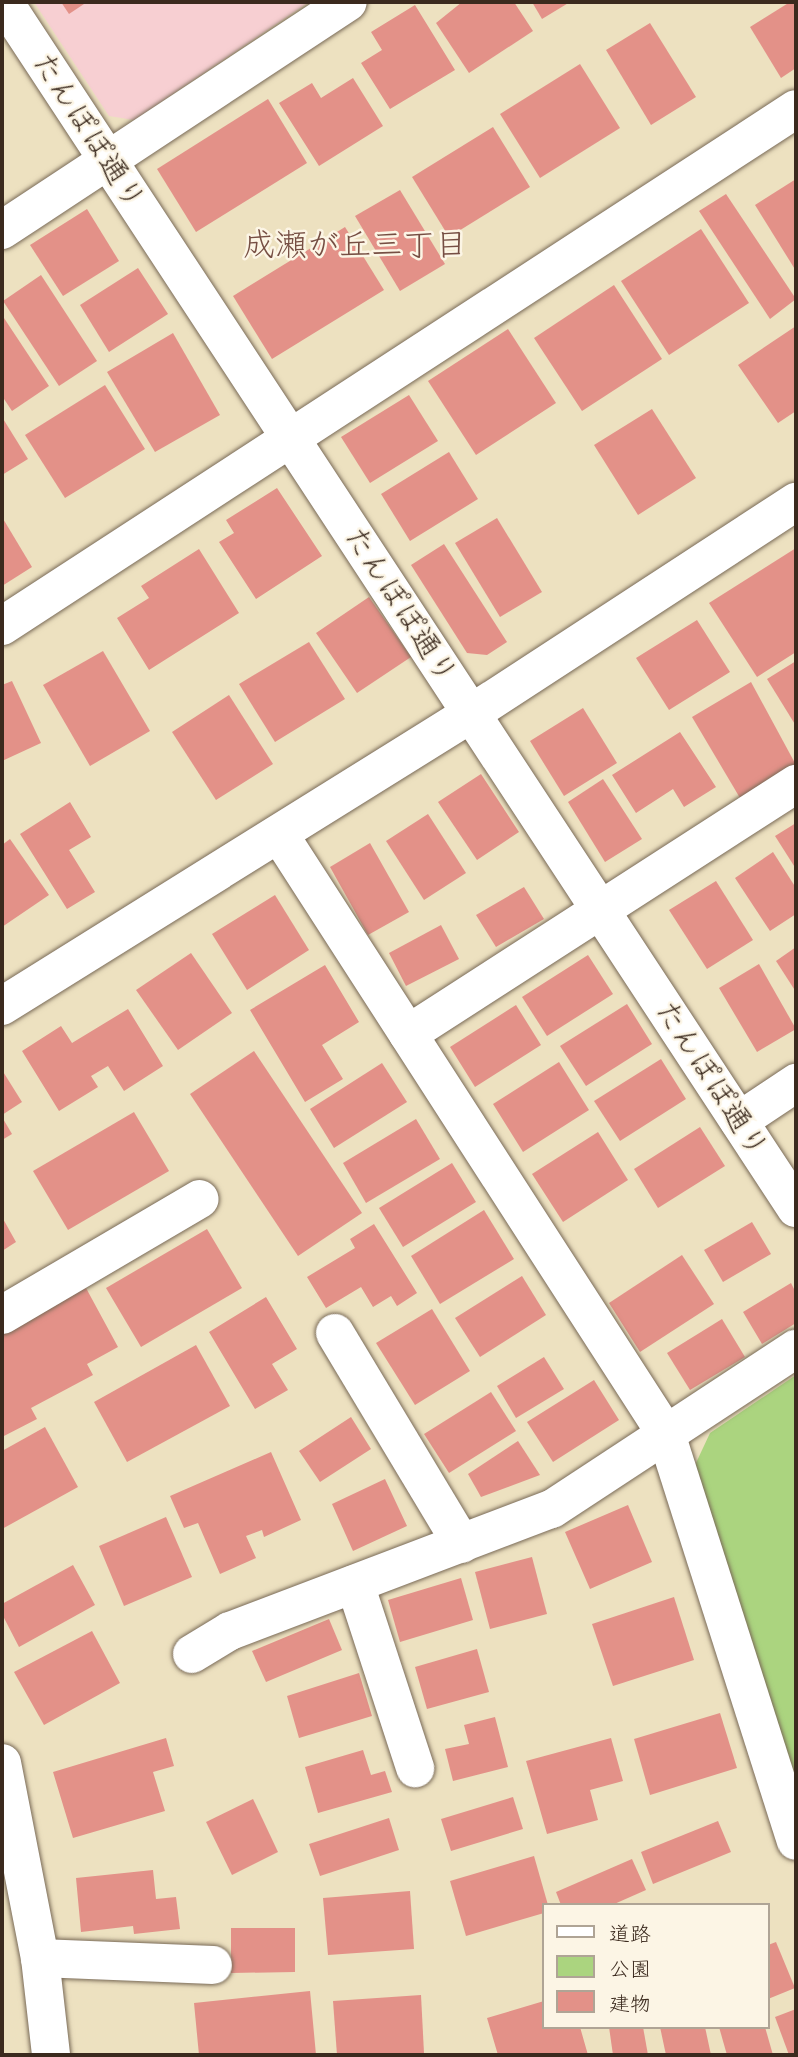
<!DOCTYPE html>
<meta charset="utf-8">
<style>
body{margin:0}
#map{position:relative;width:798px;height:2057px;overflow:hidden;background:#ede1c0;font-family:Caveat,"Klee One",sans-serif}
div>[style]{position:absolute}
.built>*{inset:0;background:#f7cfd2}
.green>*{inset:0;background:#abd47f}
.building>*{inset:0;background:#e39188}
.roads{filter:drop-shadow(0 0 2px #796a57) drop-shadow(0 0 2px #796a57)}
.minor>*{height:38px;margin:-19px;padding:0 19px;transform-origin:19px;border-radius:19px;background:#fff}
span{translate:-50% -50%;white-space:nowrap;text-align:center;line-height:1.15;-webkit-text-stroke:5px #fcf5e5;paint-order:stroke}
.street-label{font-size:30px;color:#3b2a1e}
.neighbourhood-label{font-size:32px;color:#764e43}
.frame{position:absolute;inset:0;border:4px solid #3b2a1e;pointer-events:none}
.legend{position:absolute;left:542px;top:1903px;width:228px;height:126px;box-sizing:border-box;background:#fcf5e5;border:2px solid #afa495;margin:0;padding:9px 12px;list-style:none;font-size:21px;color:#3b2a1e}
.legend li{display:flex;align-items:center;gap:14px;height:35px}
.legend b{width:35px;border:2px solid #afa495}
</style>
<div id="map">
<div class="built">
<div style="clip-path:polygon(34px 2px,309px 2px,134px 120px,109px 116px)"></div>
</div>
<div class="green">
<div style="clip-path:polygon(796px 1375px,796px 1781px,695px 1465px,710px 1433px)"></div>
</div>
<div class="building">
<div style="clip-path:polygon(61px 2px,87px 2px,69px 14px)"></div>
<div style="clip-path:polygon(462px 2px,514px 2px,533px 31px,469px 73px,436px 23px)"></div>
<div style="clip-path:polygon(532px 2px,570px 2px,542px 19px)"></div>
<div style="clip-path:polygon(790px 2px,796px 2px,796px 68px,781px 78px,750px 27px)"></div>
<div style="clip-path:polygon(415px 5px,455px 70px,390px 109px,361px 63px,382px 50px,371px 32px)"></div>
<div style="clip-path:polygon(650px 23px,696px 97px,651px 125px,606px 50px)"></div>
<div style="clip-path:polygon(580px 64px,620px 128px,540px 178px,500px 114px)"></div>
<div style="clip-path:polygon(353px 78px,383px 126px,319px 166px,279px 103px,312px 83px,321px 98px)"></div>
<div style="clip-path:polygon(268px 99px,307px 163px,196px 232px,157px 169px)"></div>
<div style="clip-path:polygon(493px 127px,530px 187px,449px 237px,412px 177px)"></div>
<div style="clip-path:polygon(796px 179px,796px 271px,755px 205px)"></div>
<div style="clip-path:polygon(400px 190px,445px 264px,400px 291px,355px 216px)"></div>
<div style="clip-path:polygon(726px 194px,796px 299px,770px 319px,699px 211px)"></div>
<div style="clip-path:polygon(87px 209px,119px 261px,63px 296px,30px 245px)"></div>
<div style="clip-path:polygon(345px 227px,384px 290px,272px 359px,233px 296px)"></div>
<div style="clip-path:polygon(701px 229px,749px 303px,669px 355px,621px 281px)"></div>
<div style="clip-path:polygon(138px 268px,168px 314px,109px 352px,80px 305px)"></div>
<div style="clip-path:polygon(41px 275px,97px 361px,59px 386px,3px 301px)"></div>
<div style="clip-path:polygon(614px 285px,662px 359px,582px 411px,534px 338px)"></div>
<div style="clip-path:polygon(2px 315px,49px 386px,12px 411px,2px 396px)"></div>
<div style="clip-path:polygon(796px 326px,796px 411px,778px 423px,738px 365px)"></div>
<div style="clip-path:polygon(508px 329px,556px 403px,476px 455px,428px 381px)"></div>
<div style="clip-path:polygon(173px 333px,220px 415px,155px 452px,107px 372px)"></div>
<div style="clip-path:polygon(105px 385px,145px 449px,65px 498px,25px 435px)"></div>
<div style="clip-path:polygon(409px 395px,438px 441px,370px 483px,341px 437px)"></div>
<div style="clip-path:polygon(652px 409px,696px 478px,638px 515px,594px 445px)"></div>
<div style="clip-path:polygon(2px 417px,28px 459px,2px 475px)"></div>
<div style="clip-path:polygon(449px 452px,478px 499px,410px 541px,381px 494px)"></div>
<div style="clip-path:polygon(277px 488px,322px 556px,256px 599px,219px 542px,234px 533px,226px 520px)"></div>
<div style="clip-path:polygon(2px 517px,32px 567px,2px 586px)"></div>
<div style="clip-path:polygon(497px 518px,542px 592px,500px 617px,455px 543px)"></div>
<div style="clip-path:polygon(444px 544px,507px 642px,487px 655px,467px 653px,411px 565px)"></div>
<div style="clip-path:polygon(796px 548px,796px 652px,757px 677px,709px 603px)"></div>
<div style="clip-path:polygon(199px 549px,239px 613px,149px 670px,117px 618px,149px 598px,141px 586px)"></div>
<div style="clip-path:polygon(369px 597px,411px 657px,357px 693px,316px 633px)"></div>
<div style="clip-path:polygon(697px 620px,730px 672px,669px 710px,636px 658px)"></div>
<div style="clip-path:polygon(309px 642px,345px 699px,275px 742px,239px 684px)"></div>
<div style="clip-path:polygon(103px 651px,150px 731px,90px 766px,43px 685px)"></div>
<div style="clip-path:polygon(796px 661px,796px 726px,767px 679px)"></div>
<div style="clip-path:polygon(12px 681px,41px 743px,2px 761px,2px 685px)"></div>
<div style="clip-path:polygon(751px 682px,796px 765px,740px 798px,692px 717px)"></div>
<div style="clip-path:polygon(229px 695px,273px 764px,216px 800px,172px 732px)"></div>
<div style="clip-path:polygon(583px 708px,617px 763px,564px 796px,530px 741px)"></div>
<div style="clip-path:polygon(680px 732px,716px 787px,684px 807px,673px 789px,636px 813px,612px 775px)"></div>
<div style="clip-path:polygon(481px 774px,519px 832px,477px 860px,438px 802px)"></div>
<div style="clip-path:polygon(603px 779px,642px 839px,605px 862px,568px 802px)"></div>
<div style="clip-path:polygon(70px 802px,91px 837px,69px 850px,95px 892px,67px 909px,20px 834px)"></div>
<div style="clip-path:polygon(428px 814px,466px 873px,424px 900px,386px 841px)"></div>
<div style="clip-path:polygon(796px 823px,796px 869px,775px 836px)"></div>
<div style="clip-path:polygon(10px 839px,49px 895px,2px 927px,2px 845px)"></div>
<div style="clip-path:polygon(370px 843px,409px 912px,368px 935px,330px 867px)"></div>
<div style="clip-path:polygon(773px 852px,796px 888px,796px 914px,770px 931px,735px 878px)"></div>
<div style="clip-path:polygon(716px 881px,753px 940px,707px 969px,669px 910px)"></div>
<div style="clip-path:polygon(524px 887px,544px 919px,496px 947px,476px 915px)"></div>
<div style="clip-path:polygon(275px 895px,309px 950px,247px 990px,212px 934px)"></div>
<div style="clip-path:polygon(441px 925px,459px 959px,406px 986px,389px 953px)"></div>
<div style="clip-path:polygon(796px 947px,796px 992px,776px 961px)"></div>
<div style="clip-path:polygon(191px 953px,232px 1013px,178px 1050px,136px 990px)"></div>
<div style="clip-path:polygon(588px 955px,613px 994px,547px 1036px,522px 997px)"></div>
<div style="clip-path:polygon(759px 964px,796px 1029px,757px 1052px,719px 988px)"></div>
<div style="clip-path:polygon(325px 965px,359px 1022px,322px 1045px,343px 1079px,305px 1102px,250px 1010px)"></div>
<div style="clip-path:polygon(627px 1004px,652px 1044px,586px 1086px,560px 1046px)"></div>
<div style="clip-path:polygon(516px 1005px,541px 1045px,475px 1087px,450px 1047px)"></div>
<div style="clip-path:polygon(128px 1009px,163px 1066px,124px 1091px,108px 1066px,91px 1076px,98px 1087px,59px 1111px,22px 1051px,61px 1026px,72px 1043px)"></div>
<div style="clip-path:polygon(254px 1051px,362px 1213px,298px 1256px,190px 1094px)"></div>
<div style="clip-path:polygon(661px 1059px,686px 1099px,620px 1141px,594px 1101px)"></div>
<div style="clip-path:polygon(559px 1062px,589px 1110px,523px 1152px,493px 1104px)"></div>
<div style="clip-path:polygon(382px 1063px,407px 1102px,334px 1148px,310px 1109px)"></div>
<div style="clip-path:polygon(2px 1070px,22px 1102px,2px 1115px)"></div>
<div style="clip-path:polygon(134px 1112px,169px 1171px,68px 1230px,33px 1171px)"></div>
<div style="clip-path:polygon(2px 1117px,12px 1134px,2px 1140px)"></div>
<div style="clip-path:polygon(416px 1119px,440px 1159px,366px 1203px,343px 1163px)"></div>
<div style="clip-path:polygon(700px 1127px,725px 1166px,658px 1208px,634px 1169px)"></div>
<div style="clip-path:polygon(598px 1132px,628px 1180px,563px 1222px,532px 1174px)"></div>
<div style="clip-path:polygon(452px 1163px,476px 1202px,403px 1247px,379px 1208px)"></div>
<div style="clip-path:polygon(484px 1210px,514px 1259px,440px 1304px,411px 1256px)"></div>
<div style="clip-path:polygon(2px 1217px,16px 1242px,2px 1251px)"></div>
<div style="clip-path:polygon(752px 1222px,771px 1254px,723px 1282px,704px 1250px)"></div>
<div style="clip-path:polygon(374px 1224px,417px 1293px,397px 1306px,391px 1296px,373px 1307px,361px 1287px,326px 1308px,307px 1277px,355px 1248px,350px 1239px)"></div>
<div style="clip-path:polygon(207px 1229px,242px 1288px,141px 1347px,106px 1288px)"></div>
<div style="clip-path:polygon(682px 1255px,714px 1304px,640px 1352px,609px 1303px)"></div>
<div style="clip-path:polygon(522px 1276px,546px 1315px,480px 1357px,455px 1318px)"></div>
<div style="clip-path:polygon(791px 1283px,796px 1293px,796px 1323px,762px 1344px,743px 1312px)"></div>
<div style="clip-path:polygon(86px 1288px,118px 1347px,87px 1364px,93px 1375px,31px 1408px,37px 1419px,2px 1437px,2px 1333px)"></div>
<div style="clip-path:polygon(266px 1297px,297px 1349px,272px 1364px,288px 1390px,255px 1409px,209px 1332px)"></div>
<div style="clip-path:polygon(432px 1309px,470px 1371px,415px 1405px,376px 1343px)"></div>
<div style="clip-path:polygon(722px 1319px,745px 1357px,690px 1390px,667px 1353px)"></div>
<div style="clip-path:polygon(196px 1345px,230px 1406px,127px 1462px,94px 1402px)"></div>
<div style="clip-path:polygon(544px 1357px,564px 1389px,516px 1418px,497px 1386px)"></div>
<div style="clip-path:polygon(594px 1380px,619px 1420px,553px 1462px,527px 1422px)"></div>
<div style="clip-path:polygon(491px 1392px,516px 1431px,449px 1473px,424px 1434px)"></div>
<div style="clip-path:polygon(351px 1417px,371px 1449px,320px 1482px,299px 1451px)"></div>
<div style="clip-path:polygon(45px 1427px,78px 1487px,2px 1529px,2px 1451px)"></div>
<div style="clip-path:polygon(518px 1441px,540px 1475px,481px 1497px,468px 1474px)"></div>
<div style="clip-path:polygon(271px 1452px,301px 1520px,264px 1537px,262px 1530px,246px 1536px,256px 1558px,220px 1574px,198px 1523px,184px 1528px,170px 1496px)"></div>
<div style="clip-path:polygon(385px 1479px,407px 1526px,353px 1551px,332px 1504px)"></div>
<div style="clip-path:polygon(628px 1505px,652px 1562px,590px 1589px,565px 1532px)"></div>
<div style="clip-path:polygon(166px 1517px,192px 1577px,124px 1606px,99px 1546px)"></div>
<div style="clip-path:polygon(532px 1557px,547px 1614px,490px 1629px,475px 1572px)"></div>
<div style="clip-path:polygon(73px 1565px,95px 1605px,19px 1647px,2px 1614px,2px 1604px)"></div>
<div style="clip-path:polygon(461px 1578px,473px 1620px,400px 1642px,388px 1600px)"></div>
<div style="clip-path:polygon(674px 1597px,694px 1660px,613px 1686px,592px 1624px)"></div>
<div style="clip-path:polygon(329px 1619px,342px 1650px,266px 1682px,252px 1651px)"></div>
<div style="clip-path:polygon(92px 1631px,120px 1683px,44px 1725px,14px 1672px)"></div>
<div style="clip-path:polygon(477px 1649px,489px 1692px,427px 1709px,415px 1667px)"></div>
<div style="clip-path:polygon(359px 1673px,372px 1716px,299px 1738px,287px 1696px)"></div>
<div style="clip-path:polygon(720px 1713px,737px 1768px,650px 1795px,634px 1739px)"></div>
<div style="clip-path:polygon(495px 1717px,508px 1767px,453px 1781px,445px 1749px,469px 1744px,464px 1725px)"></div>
<div style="clip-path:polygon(166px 1738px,174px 1766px,153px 1772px,165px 1811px,73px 1838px,53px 1772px)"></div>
<div style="clip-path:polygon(611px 1738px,623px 1781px,590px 1790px,598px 1820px,547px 1834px,526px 1761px)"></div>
<div style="clip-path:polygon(363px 1750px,371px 1775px,385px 1771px,392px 1792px,318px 1813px,305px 1767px)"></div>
<div style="clip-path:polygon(513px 1797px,523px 1829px,451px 1851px,441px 1819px)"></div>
<div style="clip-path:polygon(253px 1799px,278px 1852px,232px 1875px,206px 1822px)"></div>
<div style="clip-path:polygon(389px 1818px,399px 1850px,320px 1876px,309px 1844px)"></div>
<div style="clip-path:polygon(718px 1821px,731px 1852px,653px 1884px,641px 1852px)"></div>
<div style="clip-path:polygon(534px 1856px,548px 1905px,544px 1913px,466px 1936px,450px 1881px)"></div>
<div style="clip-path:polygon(632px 1859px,646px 1890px,612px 1905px,561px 1905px,556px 1892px)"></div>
<div style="clip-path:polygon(153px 1870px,156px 1899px,176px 1897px,180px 1929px,134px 1934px,133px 1926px,81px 1932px,76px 1878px)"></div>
<div style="clip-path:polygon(410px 1891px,414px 1949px,328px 1955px,323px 1898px)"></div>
<div style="clip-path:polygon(231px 1928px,295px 1928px,295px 1972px,231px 1973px)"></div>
<div style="clip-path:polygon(776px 1942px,795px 1988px,768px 1999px,768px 1945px)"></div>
<div style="clip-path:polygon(310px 1991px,316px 2055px,199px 2055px,194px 2003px)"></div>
<div style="clip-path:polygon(421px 1995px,424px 2053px,337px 2055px,333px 2001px)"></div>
<div style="clip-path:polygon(544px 2001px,544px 2027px,580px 2027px,588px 2055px,498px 2055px,487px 2018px)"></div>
<div style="clip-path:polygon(796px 2009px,796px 2055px,789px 2055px,775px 2017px)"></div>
<div style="clip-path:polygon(609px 2027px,643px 2027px,648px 2055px,613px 2055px)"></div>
<div style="clip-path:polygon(660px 2027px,705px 2027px,711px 2055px,666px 2055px)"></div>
<div style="clip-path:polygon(719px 2027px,765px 2027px,773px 2055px,727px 2055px)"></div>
</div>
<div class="roads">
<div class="minor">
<div style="left:4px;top:2px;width:1443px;rotate:56.71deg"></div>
<div style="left:2px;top:230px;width:414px;rotate:-33.4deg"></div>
<div style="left:2px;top:626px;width:947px;rotate:-33.07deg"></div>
<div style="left:279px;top:834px;width:714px;rotate:57.18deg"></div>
<div style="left:666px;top:1434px;width:427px;rotate:72.3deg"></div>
<div style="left:2px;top:1006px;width:554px;rotate:-31.94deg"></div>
<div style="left:472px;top:713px;width:387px;rotate:-33.1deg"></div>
<div style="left:408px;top:1034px;width:462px;rotate:-32.8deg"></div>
<div style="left:739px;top:1121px;width:69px;rotate:-33.7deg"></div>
<div style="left:2px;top:1315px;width:229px;rotate:-30.4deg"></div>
<div style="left:335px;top:1333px;width:246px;rotate:59deg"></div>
<div style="left:355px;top:1584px;width:194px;rotate:71.9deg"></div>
<div style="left:192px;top:1654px;width:44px;rotate:-31.2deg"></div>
<div style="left:230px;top:1631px;width:344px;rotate:-20.8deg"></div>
<div style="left:552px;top:1509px;width:292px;rotate:-33.3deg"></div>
<div style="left:2px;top:1763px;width:199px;rotate:79deg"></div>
<div style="left:40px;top:1958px;width:98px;rotate:83.5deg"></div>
<div style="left:40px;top:1958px;width:173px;rotate:2.3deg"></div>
</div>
</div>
<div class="street-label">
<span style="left:89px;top:131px;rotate:57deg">たんぽぽ通り</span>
<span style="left:401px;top:605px;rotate:57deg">たんぽぽ通り</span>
<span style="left:712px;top:1079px;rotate:57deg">たんぽぽ通り</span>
</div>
<div class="neighbourhood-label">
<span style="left:355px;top:245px">成瀬が丘三丁目</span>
</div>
<div class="frame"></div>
<ul class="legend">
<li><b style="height:9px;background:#fff"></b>道路</li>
<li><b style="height:19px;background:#abd47f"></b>公園</li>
<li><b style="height:19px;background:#e39188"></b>建物</li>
</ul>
</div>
